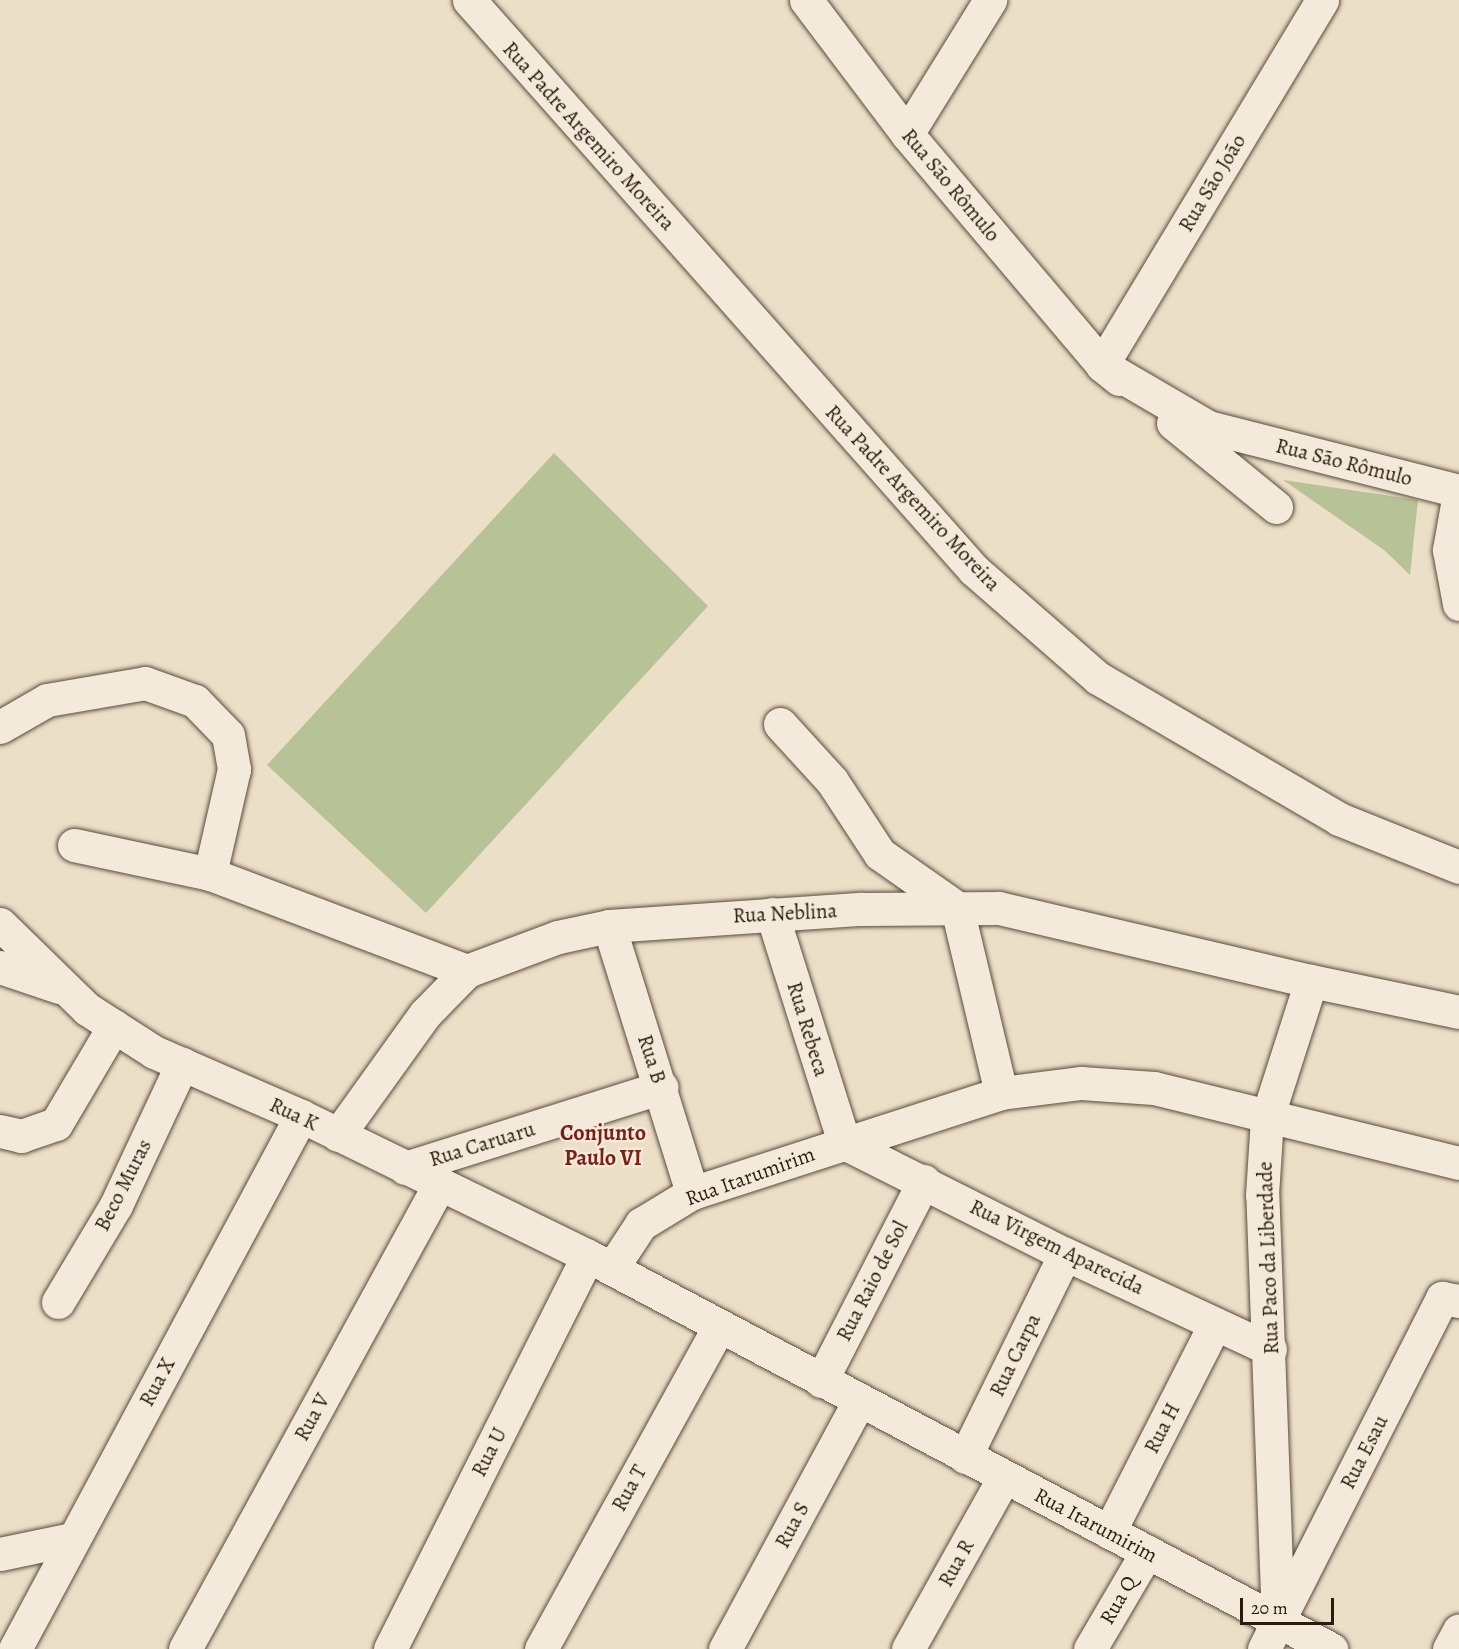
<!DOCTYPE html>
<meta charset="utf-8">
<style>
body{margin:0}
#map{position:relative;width:1459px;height:1649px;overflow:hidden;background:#ecdfc7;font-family:Alegreya,serif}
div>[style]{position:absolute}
.green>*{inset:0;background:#b7c296}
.roads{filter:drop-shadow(0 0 2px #5b4b3c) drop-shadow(0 0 2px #5b4b3c)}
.minor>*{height:33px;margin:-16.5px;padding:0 16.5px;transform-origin:16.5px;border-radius:16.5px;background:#f3eadb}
span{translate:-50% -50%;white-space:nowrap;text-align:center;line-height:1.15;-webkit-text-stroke:4.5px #f3eadb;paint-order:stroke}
.street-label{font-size:21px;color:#2b1a0d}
.neighbourhood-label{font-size:22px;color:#7a1f14;font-weight:700}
.scale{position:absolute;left:1240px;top:1598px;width:94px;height:27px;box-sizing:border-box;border:3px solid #2b1a0d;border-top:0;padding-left:8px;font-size:18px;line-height:21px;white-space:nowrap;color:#2b1a0d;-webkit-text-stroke:4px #f3eadb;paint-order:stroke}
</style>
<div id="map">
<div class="green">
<div style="clip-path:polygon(554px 453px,708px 606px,426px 913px,267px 765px)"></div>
<div style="clip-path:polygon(1283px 480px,1418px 500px,1410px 575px,1384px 550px)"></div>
</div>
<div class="roads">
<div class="minor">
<div style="left:469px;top:0;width:762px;rotate:48.46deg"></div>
<div style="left:974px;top:570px;width:164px;rotate:41.1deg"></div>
<div style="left:1098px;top:678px;width:279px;rotate:30.3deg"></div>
<div style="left:1339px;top:819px;width:129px;rotate:21.8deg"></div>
<div style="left:806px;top:0;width:168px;rotate:53deg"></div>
<div style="left:907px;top:134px;width:302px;rotate:49.8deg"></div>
<div style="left:1102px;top:365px;width:123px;rotate:30.3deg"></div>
<div style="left:1208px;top:427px;width:259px;rotate:14.3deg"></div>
<div style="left:907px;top:134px;width:158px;rotate:-58.2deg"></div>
<div style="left:1119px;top:379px;width:22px;rotate:-141deg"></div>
<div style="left:1102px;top:365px;width:426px;rotate:-58.9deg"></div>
<div style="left:1173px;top:423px;width:133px;rotate:39.2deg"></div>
<div style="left:1459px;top:493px;width:58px;rotate:100deg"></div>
<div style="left:1449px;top:550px;width:55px;rotate:79.5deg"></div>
<div style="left:780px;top:724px;width:77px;rotate:47.6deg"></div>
<div style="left:832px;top:781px;width:87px;rotate:56.7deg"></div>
<div style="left:880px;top:854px;width:94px;rotate:35deg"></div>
<div style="left:957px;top:908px;width:190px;rotate:76.6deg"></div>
<div style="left:0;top:727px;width:54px;rotate:-29.9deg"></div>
<div style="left:47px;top:700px;width:99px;rotate:-9.8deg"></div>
<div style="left:145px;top:683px;width:53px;rotate:19.8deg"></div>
<div style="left:195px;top:701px;width:47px;rotate:45.9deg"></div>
<div style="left:228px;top:735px;width:35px;rotate:80deg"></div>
<div style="left:234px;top:769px;width:108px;rotate:102.9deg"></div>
<div style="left:74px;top:845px;width:139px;rotate:12deg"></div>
<div style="left:210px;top:874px;width:275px;rotate:20.7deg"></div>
<div style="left:772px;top:914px;width:240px;rotate:72.5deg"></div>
<div style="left:844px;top:1143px;width:247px;rotate:26.7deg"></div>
<div style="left:1065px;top:1254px;width:226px;rotate:24.9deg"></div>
<div style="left:0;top:924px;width:122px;rotate:44.3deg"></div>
<div style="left:87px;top:1009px;width:80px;rotate:32.7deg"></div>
<div style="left:154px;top:1052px;width:160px;rotate:23.5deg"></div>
<div style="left:301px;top:1116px;width:319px;rotate:26deg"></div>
<div style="left:588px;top:1256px;width:841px;rotate:27.88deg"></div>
<div style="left:609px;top:926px;width:280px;rotate:72.7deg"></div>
<div style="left:0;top:967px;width:62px;rotate:18.7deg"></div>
<div style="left:0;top:1131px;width:22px;rotate:13deg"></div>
<div style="left:21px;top:1136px;width:37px;rotate:-19deg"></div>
<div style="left:56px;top:1124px;width:114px;rotate:-59.4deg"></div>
<div style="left:338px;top:1135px;width:149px;rotate:-54.3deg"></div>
<div style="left:425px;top:1014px;width:60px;rotate:-45.7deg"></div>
<div style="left:467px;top:971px;width:97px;rotate:-20.5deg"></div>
<div style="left:558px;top:937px;width:52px;rotate:-12.2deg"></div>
<div style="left:609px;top:926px;width:253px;rotate:-3.9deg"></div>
<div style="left:861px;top:909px;width:138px;rotate:-0.4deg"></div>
<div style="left:999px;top:908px;width:320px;rotate:13.2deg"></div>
<div style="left:405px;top:1168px;width:269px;rotate:-17.5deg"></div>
<div style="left:612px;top:1268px;width:53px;rotate:-56.6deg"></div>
<div style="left:641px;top:1224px;width:60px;rotate:-31.3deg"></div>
<div style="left:692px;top:1193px;width:325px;rotate:-17.9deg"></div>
<div style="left:1001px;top:1093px;width:81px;rotate:-7.1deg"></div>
<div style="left:1081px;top:1083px;width:73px;rotate:3.9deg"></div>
<div style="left:1154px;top:1088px;width:314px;rotate:13.8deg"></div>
<div style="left:58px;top:1302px;width:113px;rotate:-59.1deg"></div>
<div style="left:116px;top:1205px;width:156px;rotate:-64.9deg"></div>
<div style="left:821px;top:1381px;width:225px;rotate:-62.8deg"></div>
<div style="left:965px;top:1457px;width:226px;rotate:-63.8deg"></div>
<div style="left:1109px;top:1532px;width:233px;rotate:-63deg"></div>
<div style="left:0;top:1554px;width:74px;rotate:-11.8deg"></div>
<div style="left:1278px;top:1622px;width:427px;rotate:-92.1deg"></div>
<div style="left:1262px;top:1195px;width:77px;rotate:-86.3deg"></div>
<div style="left:1267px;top:1118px;width:144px;rotate:-72.2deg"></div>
<div style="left:1311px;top:981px;width:151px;rotate:11.8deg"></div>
<div style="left:15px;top:1649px;width:605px;rotate:-61.78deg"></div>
<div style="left:185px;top:1649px;width:529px;rotate:-61.3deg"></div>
<div style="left:390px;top:1649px;width:440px;rotate:-63.3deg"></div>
<div style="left:541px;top:1649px;width:367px;rotate:-61.1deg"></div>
<div style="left:725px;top:1649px;width:282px;rotate:-61.6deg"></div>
<div style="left:908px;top:1649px;width:197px;rotate:-60.8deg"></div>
<div style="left:1090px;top:1649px;width:113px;rotate:-59.6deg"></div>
<div style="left:1264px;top:1649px;width:394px;rotate:-63.1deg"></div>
<div style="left:1442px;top:1298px;width:17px;rotate:10deg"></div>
<div style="left:1449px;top:1649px;width:21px;rotate:-62deg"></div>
</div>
</div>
<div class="street-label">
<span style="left:589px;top:136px;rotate:48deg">Rua Padre Argemiro Moreira</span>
<span style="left:1212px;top:183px;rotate:-59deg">Rua São João</span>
<span style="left:951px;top:185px;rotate:50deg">Rua São Rômulo</span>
<span style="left:1344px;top:462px;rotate:14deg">Rua São Rômulo</span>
<span style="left:913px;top:498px;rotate:47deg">Rua Padre Argemiro Moreira</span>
<span style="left:785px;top:913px;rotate:-3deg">Rua Neblina</span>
<span style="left:808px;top:1029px;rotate:73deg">Rua Rebeca</span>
<span style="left:652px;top:1059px;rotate:72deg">Rua B</span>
<span style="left:294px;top:1114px;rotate:25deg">Rua K</span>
<span style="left:482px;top:1144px;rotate:-17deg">Rua Caruaru</span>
<span style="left:750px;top:1176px;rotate:-20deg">Rua Itarumirim</span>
<span style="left:123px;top:1185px;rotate:-63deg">Beco Muras</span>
<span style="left:1057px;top:1247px;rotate:26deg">Rua Virgem Aparecida</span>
<span style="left:1268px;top:1258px;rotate:-92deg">Rua Paco da Liberdade</span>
<span style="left:872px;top:1281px;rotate:-63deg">Rua Raio de Sol</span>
<span style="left:1015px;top:1355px;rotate:-64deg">Rua Carpa</span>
<span style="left:157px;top:1382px;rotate:-62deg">Rua X</span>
<span style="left:312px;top:1417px;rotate:-61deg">Rua V</span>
<span style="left:1162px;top:1428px;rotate:-63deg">Rua H</span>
<span style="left:489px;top:1452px;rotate:-63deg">Rua U</span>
<span style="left:1364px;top:1452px;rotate:-63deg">Rua Esau</span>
<span style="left:629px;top:1488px;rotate:-61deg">Rua T</span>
<span style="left:792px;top:1525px;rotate:-62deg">Rua S</span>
<span style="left:1096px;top:1525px;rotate:28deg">Rua Itarumirim</span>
<span style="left:956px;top:1563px;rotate:-61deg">Rua R</span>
<span style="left:1118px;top:1600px;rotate:-60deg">Rua Q</span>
</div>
<div class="neighbourhood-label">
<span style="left:603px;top:1146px">Conjunto<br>Paulo VI</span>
</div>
<div class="scale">20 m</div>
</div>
